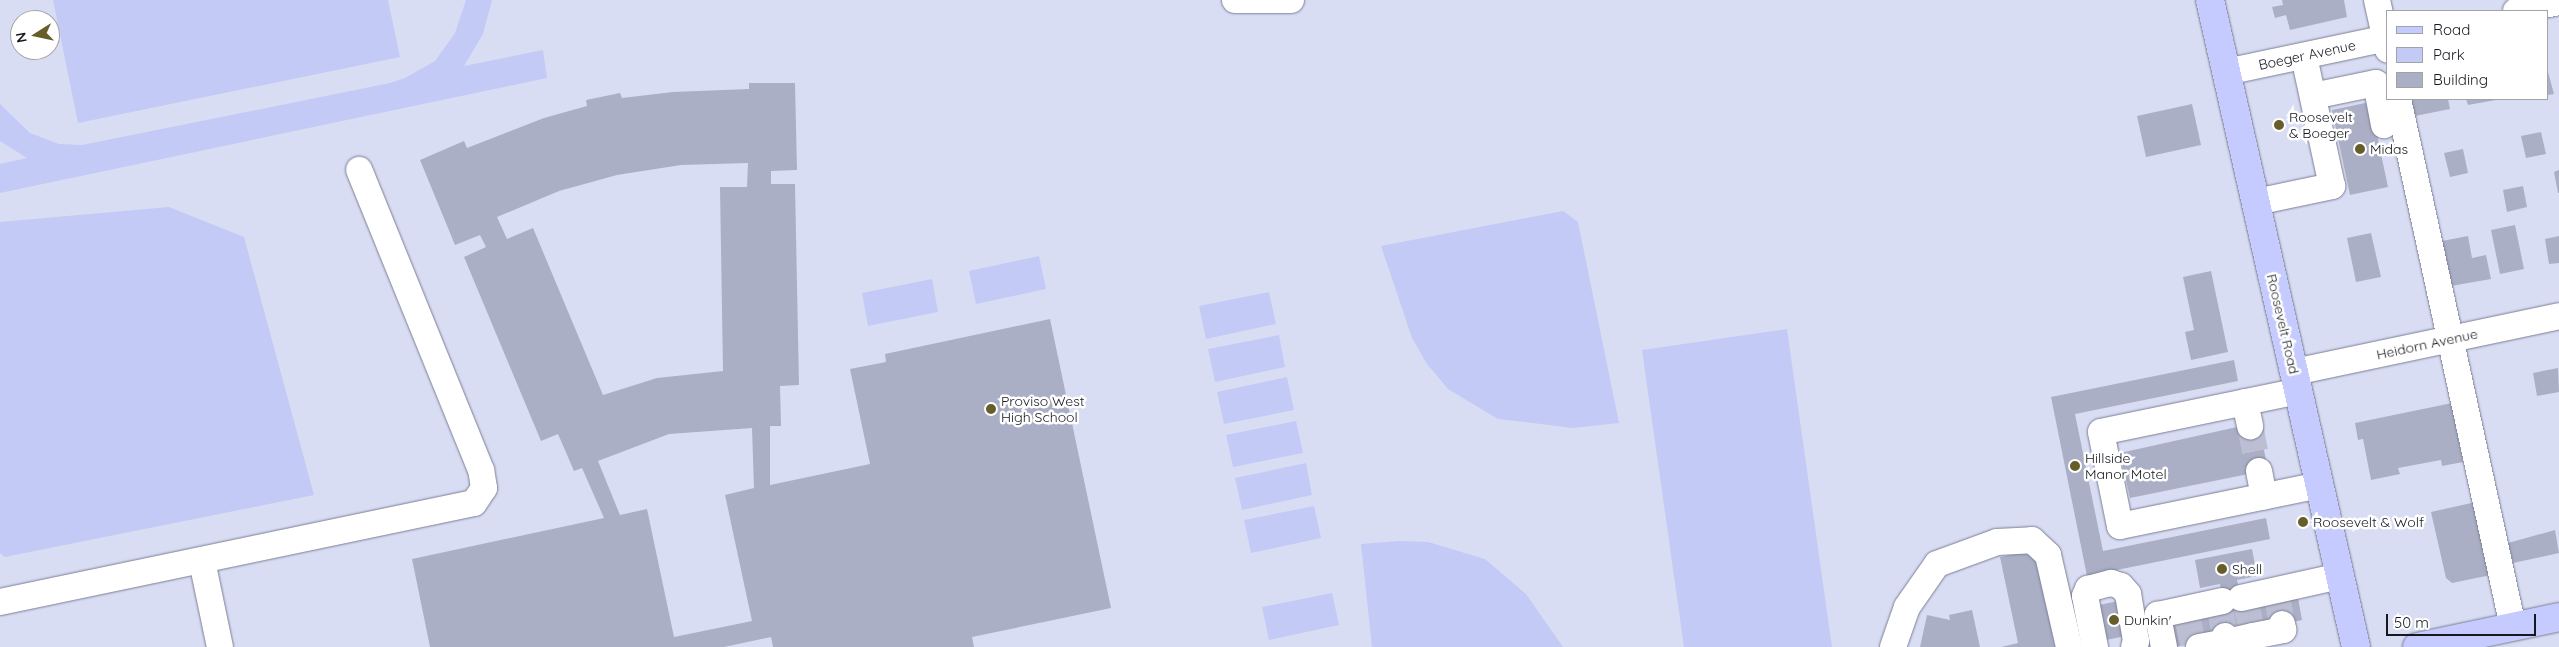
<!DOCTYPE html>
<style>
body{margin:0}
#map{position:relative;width:2559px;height:647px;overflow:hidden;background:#d9ddf4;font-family:Quicksand,sans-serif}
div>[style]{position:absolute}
.green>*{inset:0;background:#c3caf5}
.building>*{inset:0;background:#abafc5}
.minor-tunnel>*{height:26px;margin-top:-13px;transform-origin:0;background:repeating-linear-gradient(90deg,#bcbfd4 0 26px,transparent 0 39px)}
.roads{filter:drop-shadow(0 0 1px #7b7f93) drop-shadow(0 0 1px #7b7f93)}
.minor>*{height:26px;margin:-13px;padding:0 13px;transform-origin:13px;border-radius:13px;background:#fff}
.major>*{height:28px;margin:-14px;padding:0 14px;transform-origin:14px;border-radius:14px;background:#c5cbfe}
.dots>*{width:14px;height:14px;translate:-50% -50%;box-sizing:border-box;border:2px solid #fff;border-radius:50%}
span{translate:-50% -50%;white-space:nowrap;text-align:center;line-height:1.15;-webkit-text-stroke:5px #fff;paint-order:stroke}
.street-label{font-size:14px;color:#16181f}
.poi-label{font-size:14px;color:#16181f}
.left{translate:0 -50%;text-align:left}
.legend{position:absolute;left:2386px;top:10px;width:162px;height:90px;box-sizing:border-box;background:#fff;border:1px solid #a2a3a5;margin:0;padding:6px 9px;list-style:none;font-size:15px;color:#16181f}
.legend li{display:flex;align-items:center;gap:10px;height:25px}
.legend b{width:25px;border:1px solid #a2a3a5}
.north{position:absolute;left:10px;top:10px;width:50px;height:50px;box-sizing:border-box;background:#fff;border:1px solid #a2a3a5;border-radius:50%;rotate:260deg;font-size:14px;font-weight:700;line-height:20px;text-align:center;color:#16181f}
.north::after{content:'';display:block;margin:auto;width:18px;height:22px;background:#675d29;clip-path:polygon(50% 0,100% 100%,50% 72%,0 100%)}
.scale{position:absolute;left:2386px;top:614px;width:150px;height:22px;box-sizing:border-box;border:2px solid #16181f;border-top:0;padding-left:6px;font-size:15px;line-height:18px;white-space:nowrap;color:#16181f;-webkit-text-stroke:4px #fff;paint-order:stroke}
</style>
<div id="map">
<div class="green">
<div style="clip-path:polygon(53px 0,388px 0,400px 57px,78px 123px)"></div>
<div style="clip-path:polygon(466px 0,492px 0,483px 34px,464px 66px,543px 50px,547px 78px,0 193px,0 164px,27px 158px,0 141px,0 104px,30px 133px,59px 144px,82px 145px,390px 83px,405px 78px,435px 61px,455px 33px)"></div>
<div style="clip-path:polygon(169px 207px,244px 237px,314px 495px,5px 557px,0 553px,0 222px)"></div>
<div style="clip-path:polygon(1563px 211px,1578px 222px,1619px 423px,1573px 428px,1498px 419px,1448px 389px,1427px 364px,1412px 338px,1381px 246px)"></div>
<div style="clip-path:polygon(1039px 256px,1046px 289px,976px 304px,969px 271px)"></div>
<div style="clip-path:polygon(932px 279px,938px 312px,868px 326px,862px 293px)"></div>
<div style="clip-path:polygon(1269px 292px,1276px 324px,1206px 339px,1199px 306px)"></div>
<div style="clip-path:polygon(1787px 329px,1832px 647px,1684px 647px,1642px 350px)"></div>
<div style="clip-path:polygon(1279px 335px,1285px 367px,1215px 382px,1208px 349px)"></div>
<div style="clip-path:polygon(1287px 377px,1294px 410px,1224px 424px,1217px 392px)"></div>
<div style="clip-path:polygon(1296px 421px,1303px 453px,1233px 467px,1226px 435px)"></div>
<div style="clip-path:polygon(1306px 463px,1312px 495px,1242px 510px,1235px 478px)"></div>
<div style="clip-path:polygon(1314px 506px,1321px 538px,1251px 553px,1244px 520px)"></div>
<div style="clip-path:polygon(1399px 541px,1428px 542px,1485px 559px,1526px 594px,1563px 647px,1372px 647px,1361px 544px)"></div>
<div style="clip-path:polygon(1332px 593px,1339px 625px,1269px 640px,1262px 607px)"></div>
</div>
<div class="building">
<div style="clip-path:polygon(2282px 0,2344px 0,2347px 17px,2290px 30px,2286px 15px,2275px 18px,2272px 7px,2283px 5px)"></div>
<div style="clip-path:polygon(2548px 72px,2554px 94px,2548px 95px)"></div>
<div style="clip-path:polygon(evenodd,749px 83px,795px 83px,797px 170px,771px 171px,771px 184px,795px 184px,799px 385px,780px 386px,781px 426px,770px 426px,770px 485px,870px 464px,850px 369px,886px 362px,885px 354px,1050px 319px,1111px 608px,972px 637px,974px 647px,773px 647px,771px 637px,724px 647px,430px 647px,412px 559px,604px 518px,582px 468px,574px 471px,558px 434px,541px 441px,464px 257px,486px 247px,480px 235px,455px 245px,420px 160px,464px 141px,467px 148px,544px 118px,587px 106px,586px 100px,620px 93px,622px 98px,673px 92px,749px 89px,749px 83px,748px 163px,747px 187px,720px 187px,723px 371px,657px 378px,603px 395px,533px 228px,507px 239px,497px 217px,559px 191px,617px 175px,681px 165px,748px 163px,749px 83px,752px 428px,754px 488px,725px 495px,752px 621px,674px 637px,647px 509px,620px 515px,598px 461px,669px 434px,752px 428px)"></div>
<div style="clip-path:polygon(2411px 99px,2448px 99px,2450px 109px,2415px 116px)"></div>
<div style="clip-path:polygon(2466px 99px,2496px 99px,2496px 100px,2468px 105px)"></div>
<div style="clip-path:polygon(2370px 102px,2388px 187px,2350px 195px,2332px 110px)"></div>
<div style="clip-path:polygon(2192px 104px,2201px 145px,2146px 157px,2137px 116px)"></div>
<div style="clip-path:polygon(2541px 132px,2546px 154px,2526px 158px,2521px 136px)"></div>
<div style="clip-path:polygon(2463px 149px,2468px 173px,2450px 177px,2444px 153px)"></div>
<div style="clip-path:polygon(2559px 170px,2559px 193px,2558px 193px,2554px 172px)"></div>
<div style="clip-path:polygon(2523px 186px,2527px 207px,2507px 212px,2503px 190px)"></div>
<div style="clip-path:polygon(2515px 225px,2524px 269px,2500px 274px,2491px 230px)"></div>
<div style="clip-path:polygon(2371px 233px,2381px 277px,2356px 282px,2347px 238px)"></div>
<div style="clip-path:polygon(2468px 236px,2472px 258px,2486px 255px,2491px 279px,2451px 286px,2442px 241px)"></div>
<div style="clip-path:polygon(2559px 236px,2559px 263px,2549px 264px,2545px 239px)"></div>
<div style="clip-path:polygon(2211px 271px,2228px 352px,2191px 360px,2185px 332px,2194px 330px,2183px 277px)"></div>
<div style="clip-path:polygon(2234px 360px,2238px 381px,2075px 414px,2103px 551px,2266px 518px,2270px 539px,2087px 576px,2051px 397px)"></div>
<div style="clip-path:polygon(2558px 368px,2559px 392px,2537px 396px,2533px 373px)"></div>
<div style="clip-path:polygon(2452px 403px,2463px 462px,2442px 466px,2441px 460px,2398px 468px,2400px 474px,2371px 480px,2363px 439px,2358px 440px,2355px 423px)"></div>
<div style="clip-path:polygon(2246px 425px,2259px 425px,2268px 470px,2130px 498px,2120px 453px)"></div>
<div style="clip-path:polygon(2476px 502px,2491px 575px,2452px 583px,2446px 578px,2431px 512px)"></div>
<div style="clip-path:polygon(2555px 530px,2559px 553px,2513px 563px,2508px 543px)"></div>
<div style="clip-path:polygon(2252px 549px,2257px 576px,2237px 580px,2243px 609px,2298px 598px,2302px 620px,2174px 647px,2169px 625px,2225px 613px,2220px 584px,2200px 588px,2195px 560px)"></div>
<div style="clip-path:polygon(2035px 550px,2055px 647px,2001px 647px,2018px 643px,2000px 557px)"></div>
<div style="clip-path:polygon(2123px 600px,2130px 635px,2106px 640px,2099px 605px)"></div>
<div style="clip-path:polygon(1972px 610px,1980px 647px,1920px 647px,1927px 615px,1950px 620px,1949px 615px)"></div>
</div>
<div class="minor-tunnel">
<div style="left:2250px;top:426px;width:46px;rotate:78.7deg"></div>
<div style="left:2278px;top:602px;width:22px;rotate:80deg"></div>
<div style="left:2247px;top:608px;width:24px;rotate:78deg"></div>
<div style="left:2221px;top:614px;width:22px;rotate:80deg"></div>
<div style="left:2188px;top:621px;width:23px;rotate:77deg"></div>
</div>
<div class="roads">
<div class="minor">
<div style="left:1235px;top:0;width:56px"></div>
<div style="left:2377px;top:0;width:51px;rotate:77.6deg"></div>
<div style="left:2516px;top:11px;width:44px;rotate:-11.8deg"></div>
<div style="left:2226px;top:72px;width:166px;rotate:-11.9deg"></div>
<div style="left:2313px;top:96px;width:64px;rotate:-11.7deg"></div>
<div style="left:2376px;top:83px;width:43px;rotate:79.2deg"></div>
<div style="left:2398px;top:99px;width:540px;rotate:77.71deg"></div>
<div style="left:2256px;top:202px;width:78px;rotate:-11.9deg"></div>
<div style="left:2332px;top:186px;width:133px;rotate:-102.2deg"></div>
<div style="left:2294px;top:372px;width:271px;rotate:-11.9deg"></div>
<div style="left:2299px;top:391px;width:202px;rotate:168.3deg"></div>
<div style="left:2101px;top:432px;width:96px;rotate:78.6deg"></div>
<div style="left:2120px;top:526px;width:204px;rotate:-11.6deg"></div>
<div style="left:2245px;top:402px;width:25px;rotate:78deg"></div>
<div style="left:2259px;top:471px;width:26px;rotate:79deg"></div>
<div style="left:202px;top:561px;width:88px;rotate:78.2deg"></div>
<div style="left:2241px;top:598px;width:101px;rotate:-12.5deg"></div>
<div style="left:0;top:602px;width:484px;rotate:-11.8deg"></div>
<div style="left:474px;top:503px;width:18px;rotate:-56deg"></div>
<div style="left:484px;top:488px;width:18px;rotate:-99deg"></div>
<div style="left:481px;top:470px;width:324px;rotate:-112.1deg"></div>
<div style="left:2225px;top:636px;width:6px;rotate:72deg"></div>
<div style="left:2227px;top:642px;width:27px;rotate:-13deg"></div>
<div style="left:2253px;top:636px;width:31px;rotate:-11deg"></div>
<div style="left:2283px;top:630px;width:6px;rotate:-99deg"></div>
<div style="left:1893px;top:647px;width:42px;rotate:-70.7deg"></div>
<div style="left:1907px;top:607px;width:52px;rotate:-55.1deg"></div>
<div style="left:1937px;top:564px;width:64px;rotate:-20.1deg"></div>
<div style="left:1997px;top:542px;width:35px;rotate:-3deg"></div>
<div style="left:2032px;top:540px;width:22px;rotate:43deg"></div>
<div style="left:2048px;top:555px;width:94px;rotate:77.1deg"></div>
<div style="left:2095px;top:647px;width:52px;rotate:-101.1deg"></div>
<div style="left:2085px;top:596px;width:8px;rotate:-67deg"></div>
<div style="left:2088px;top:589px;width:24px;rotate:-15deg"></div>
<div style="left:2111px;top:583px;width:10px;rotate:17deg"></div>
<div style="left:2121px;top:586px;width:11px;rotate:49deg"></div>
<div style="left:2128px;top:594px;width:48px;rotate:80.3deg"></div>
<div style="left:2136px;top:641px;width:6px;rotate:108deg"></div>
<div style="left:2164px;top:647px;width:33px;rotate:-101deg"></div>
<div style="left:2158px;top:615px;width:66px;rotate:-12.2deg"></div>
<div style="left:2199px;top:647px;width:28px;rotate:-10deg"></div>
<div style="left:2227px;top:642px;width:5px;rotate:79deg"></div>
</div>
<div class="major">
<div style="left:2210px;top:0;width:663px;rotate:77.28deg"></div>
<div style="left:2417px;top:647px;width:145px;rotate:-11.9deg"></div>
</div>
</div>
<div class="dots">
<div style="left:2279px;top:125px;background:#675d29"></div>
<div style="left:2360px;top:149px;background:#675d29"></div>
<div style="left:991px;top:409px;background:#675d29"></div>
<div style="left:2075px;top:466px;background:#675d29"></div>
<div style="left:2303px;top:522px;background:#675d29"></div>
<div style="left:2222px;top:569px;background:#675d29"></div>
<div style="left:2114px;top:620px;background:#675d29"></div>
</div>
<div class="street-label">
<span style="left:2307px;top:55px;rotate:-12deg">Boeger Avenue</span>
<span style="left:2283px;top:324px;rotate:77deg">Roosevelt Road</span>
<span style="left:2427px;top:344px;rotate:-12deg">Heidorn Avenue</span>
</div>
<div class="poi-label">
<span class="left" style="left:2289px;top:125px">Roosevelt<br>&amp; Boeger</span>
<span class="left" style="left:2370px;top:149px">Midas</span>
<span class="left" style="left:1001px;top:409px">Proviso West<br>High School</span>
<span class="left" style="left:2085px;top:466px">Hillside<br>Manor Motel</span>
<span class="left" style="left:2313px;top:522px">Roosevelt &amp; Wolf</span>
<span class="left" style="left:2232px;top:569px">Shell</span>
<span class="left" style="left:2124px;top:620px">Dunkin'</span>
</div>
<ul class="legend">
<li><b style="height:6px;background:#c5cbfe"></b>Road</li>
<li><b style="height:14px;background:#c3caf5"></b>Park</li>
<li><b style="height:14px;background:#abafc5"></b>Building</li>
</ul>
<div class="north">N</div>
<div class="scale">50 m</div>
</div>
